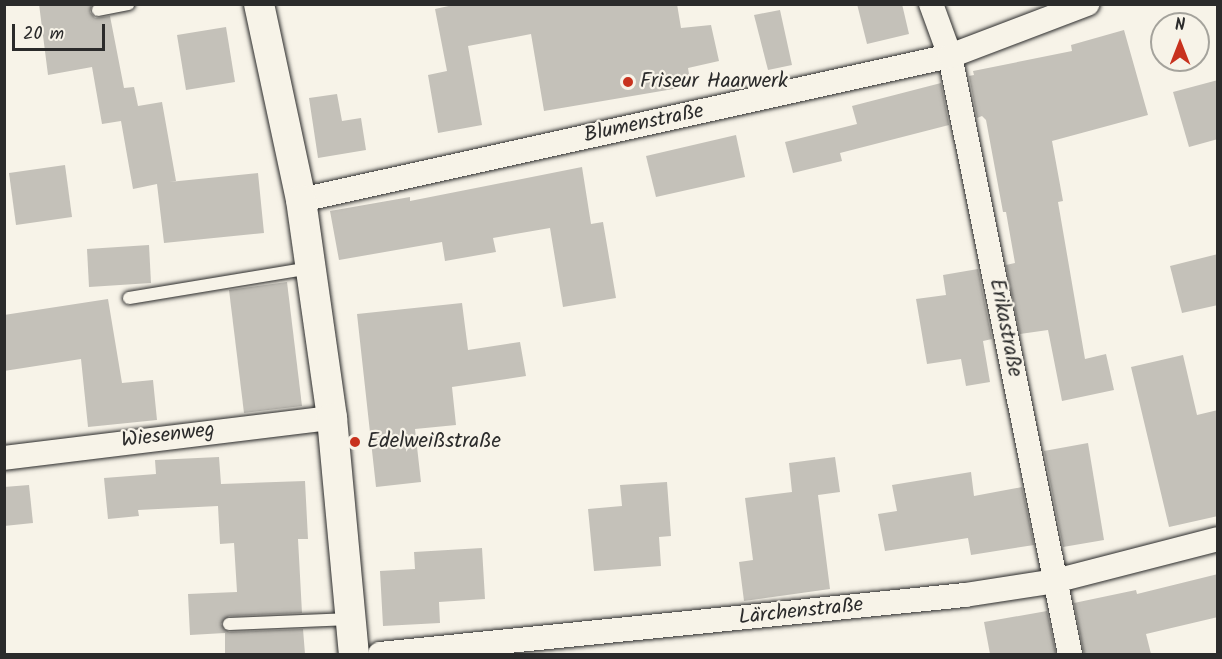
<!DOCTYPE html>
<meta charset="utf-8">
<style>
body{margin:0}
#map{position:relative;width:1222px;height:659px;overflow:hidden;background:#f7f3e8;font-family:Kalam,sans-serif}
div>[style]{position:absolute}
.building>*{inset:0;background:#c4c1b9}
.roads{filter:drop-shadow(0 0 2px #2b2b2b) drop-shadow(0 0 2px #2b2b2b)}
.service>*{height:12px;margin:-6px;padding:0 6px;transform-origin:6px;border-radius:6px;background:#f7f3e8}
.minor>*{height:24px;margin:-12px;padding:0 12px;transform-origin:12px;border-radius:12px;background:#f7f3e8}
.tertiary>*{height:30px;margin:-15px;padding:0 15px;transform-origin:15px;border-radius:15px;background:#f7f3e8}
.dots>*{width:16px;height:16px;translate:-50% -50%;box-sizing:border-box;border:3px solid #f7f3e8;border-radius:50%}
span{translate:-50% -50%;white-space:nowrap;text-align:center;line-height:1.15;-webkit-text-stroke:4.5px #f7f3e8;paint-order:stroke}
.poi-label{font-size:21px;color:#2b2b2b}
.left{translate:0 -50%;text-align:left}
.street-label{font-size:21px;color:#2b2b2b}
.frame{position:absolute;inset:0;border:6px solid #2b2b2b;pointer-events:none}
.north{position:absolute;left:1150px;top:12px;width:60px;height:60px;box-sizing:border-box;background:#f7f3e8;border:2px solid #a5a39c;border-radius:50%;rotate:0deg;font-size:16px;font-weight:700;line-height:24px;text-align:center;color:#2b2b2b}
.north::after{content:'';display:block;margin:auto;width:21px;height:27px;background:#c8321e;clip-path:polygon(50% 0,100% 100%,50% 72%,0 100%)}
.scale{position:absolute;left:12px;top:24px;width:93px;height:27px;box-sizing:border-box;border:3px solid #2b2b2b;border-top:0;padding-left:8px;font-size:18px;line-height:21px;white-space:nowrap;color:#2b2b2b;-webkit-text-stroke:4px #f7f3e8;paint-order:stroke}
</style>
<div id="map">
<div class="building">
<div style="clip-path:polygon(39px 4px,92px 4px,90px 12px,95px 18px,110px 16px,124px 88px,134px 87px,138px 106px,162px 102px,176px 181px,169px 182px,258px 173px,264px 233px,164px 243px,157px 184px,133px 189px,121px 121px,102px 124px,92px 67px,48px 75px)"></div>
<div style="clip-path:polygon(458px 4px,677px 4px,681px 28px,711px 25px,719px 61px,688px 68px,691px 86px,544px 111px,531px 34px,468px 46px,482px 125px,438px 133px,428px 75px,447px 71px,435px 9px)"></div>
<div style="clip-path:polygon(857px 4px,902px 4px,909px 34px,867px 44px)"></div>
<div style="clip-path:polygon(780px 10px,792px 65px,768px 70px,754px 15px)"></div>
<div style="clip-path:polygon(226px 27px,235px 82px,186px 90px,177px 35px)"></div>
<div style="clip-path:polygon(1124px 30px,1148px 115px,1052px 141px,1063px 201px,1058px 202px,1085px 359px,1106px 354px,1114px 390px,1062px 401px,1048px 330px,1020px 334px,1006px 265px,1015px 263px,1006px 212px,1003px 212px,986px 120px,982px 116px,977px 118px,969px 76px,974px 75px,973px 71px,1072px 51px,1071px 45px)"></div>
<div style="clip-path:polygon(1218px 80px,1218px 139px,1189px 147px,1173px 92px)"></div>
<div style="clip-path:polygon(941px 83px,949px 125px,840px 153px,842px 161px,793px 173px,785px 142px,857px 124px,852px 106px)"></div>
<div style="clip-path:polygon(337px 94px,342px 121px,361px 118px,366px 150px,318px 158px,309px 98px)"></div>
<div style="clip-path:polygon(736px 135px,745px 177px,656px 197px,646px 156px)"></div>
<div style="clip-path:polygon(65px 165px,72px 217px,16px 225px,9px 173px)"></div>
<div style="clip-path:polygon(582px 167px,591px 224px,603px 222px,616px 298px,563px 307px,550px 228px,493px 238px,496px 252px,445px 261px,442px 242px,339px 260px,330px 211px,410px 197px,410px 201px)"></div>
<div style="clip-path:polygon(149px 245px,151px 283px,89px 287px,87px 249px)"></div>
<div style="clip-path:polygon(1218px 254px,1218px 305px,1182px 313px,1170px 266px)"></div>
<div style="clip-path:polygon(978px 269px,992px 339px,983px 341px,990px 382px,966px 386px,961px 359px,927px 364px,916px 299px,946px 295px,943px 275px)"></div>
<div style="clip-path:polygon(287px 282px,302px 406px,244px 413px,229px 290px)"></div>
<div style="clip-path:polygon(108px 299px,122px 383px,153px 380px,157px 420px,88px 427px,81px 359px,4px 371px,4px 315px)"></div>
<div style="clip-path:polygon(462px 303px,468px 350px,520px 342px,526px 376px,452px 387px,456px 425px,415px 429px,421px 482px,376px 487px,357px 314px)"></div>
<div style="clip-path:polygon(1183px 355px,1197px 415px,1218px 410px,1218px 516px,1169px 527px,1131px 367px)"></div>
<div style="clip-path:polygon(1088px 443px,1104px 540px,1063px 547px,1044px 451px)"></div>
<div style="clip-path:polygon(219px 457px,221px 484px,305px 481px,308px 539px,298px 539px,302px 613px,229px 616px,221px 624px,229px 632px,303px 629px,305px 654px,225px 654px,225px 633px,190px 635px,188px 594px,237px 592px,234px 543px,220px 544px,218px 506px,138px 510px,139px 516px,108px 519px,104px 478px,156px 474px,155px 460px)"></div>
<div style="clip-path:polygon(835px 457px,840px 492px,818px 495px,830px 589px,744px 601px,739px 562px,753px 560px,745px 498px,792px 492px,789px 463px)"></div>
<div style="clip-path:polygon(971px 472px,974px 496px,1022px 487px,1034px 545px,971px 555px,968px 538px,885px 551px,878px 514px,897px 511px,892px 485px)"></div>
<div style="clip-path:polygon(667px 482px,671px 536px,659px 537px,661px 566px,594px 571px,588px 509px,622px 506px,620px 485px)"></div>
<div style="clip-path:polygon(29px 485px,33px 523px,4px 526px,4px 487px)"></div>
<div style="clip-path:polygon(482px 548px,485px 599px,439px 602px,440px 623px,383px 626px,380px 571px,415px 569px,414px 552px)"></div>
<div style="clip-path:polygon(1218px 574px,1218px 617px,1146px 634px,1151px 654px,1084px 654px,1074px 603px,1136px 590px,1137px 594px)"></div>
<div style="clip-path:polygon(1047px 611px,1056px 654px,990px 654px,984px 622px)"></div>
</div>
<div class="roads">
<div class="service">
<div style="left:98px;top:10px;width:31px;rotate:-11deg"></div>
<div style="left:129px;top:298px;width:184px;rotate:-9.4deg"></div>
<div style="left:229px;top:624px;width:122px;rotate:-2.3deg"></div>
</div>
<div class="minor">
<div style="left:931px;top:4px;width:55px;rotate:69.9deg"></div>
<div style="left:950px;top:56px;width:610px;rotate:78.65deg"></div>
<div style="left:301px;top:200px;width:665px;rotate:-12.51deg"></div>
<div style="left:950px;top:56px;width:147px;rotate:-20.8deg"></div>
<div style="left:4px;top:458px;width:330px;rotate:-7deg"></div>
<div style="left:380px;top:654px;width:588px;rotate:-5.76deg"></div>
<div style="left:965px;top:595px;width:91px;rotate:-8.8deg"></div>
<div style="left:1055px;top:581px;width:168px;rotate:-14.4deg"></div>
</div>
<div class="tertiary">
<div style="left:259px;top:4px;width:200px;rotate:77.9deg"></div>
<div style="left:301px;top:200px;width:220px;rotate:81.9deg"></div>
<div style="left:332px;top:418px;width:237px;rotate:84.7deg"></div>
</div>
</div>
<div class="dots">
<div style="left:628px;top:82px;background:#c8321e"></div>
<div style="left:355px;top:442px;background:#c8321e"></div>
</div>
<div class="poi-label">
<span class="left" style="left:640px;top:82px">Friseur Haarwerk</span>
<span class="left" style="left:367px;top:442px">Edelweißstraße</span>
</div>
<div class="street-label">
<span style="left:644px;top:124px;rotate:-12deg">Blumenstraße</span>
<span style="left:1005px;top:328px;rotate:79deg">Erikastraße</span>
<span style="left:168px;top:436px;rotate:-7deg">Wiesenweg</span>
<span style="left:801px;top:612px;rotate:-6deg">Lärchenstraße</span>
</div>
<div class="frame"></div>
<div class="north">N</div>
<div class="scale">20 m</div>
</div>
